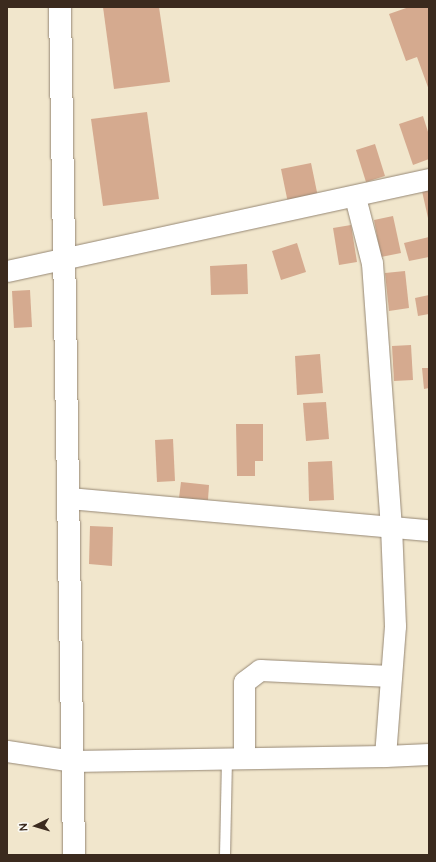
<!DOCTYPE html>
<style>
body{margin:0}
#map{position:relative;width:436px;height:862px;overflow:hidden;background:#f1e6cc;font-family:"Architects Daughter",sans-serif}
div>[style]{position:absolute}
.building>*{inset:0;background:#d5aa8f}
.roads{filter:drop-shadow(0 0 1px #968875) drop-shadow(0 0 1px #968875)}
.lane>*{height:10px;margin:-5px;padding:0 5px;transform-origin:5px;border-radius:5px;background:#fff}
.street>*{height:21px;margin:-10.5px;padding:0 10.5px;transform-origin:10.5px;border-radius:10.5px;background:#fff}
.secondary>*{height:22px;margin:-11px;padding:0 11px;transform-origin:11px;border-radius:11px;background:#fff}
span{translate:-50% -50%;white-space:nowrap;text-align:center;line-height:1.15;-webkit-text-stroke:3px #fdfcf7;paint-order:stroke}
.frame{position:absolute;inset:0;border:8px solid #3b2a1e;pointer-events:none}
.north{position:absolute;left:16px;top:806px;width:40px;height:40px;-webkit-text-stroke:3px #fdfcf7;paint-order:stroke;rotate:265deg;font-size:11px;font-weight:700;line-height:16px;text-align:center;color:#3b2a1e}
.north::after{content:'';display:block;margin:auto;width:14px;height:18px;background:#3b2a1e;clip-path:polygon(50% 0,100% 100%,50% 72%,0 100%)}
</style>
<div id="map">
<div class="building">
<div style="clip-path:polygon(103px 7px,159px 7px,170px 82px,114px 89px)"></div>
<div style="clip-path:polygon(409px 7px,429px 7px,429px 90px,417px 57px,406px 61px,389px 14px)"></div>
<div style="clip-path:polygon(147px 112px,159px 199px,103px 206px,91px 119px)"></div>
<div style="clip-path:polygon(423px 116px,429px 135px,429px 159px,413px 165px,399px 124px)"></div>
<div style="clip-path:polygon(375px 144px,385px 176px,366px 182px,356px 150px)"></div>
<div style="clip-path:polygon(311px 163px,318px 197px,288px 203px,281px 169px)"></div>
<div style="clip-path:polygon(429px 189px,429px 218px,428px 218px,422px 191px)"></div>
<div style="clip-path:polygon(393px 216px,401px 253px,381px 257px,374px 220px)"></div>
<div style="clip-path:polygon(351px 225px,357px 262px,339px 265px,333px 228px)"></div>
<div style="clip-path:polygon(429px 237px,429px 257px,409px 261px,404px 243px)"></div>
<div style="clip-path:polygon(297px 243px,306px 272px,281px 280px,272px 251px)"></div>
<div style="clip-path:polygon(247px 264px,248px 294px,211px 295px,210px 266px)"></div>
<div style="clip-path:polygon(405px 271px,409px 308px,389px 311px,385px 273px)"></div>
<div style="clip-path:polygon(30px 290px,32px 327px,14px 328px,12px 291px)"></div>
<div style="clip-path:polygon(429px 295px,429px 314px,418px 316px,415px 298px)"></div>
<div style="clip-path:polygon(411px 345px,413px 380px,394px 381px,392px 346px)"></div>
<div style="clip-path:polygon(320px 354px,323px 393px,297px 395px,295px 356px)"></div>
<div style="clip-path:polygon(422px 368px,429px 368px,429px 388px,424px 389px)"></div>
<div style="clip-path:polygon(326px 402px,329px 439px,306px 441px,303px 403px)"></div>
<div style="clip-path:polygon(236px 424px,263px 424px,263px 461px,255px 461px,255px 476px,237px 476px)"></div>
<div style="clip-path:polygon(173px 439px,175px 481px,157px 482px,155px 440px)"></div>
<div style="clip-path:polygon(332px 461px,334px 500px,309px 501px,308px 462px)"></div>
<div style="clip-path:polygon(181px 482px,209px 485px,208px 500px,179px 498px)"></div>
<div style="clip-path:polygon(90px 526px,113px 527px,112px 566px,89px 564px)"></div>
</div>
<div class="roads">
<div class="lane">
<div style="left:225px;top:855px;width:97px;rotate:-88.8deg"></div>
</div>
<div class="street">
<div style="left:355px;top:197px;width:68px;rotate:75.6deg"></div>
<div style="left:372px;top:263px;width:264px;rotate:85.9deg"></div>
<div style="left:391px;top:526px;width:100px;rotate:87.7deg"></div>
<div style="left:395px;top:626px;width:130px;rotate:94.4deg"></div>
<div style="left:385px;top:756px;width:44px;rotate:-2.6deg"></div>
<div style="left:7px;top:271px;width:432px;rotate:-12.3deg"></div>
<div style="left:68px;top:498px;width:362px;rotate:5.1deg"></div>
<div style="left:7px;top:751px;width:66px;rotate:8.7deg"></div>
<div style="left:72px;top:761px;width:313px;rotate:-0.9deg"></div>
<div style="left:244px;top:758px;width:76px;rotate:-90deg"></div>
<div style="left:244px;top:682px;width:20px;rotate:-37deg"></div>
<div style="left:260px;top:670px;width:131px;rotate:2.6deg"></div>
</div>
<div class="secondary">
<div style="left:60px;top:7px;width:848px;rotate:89.05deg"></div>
</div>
</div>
<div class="frame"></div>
<div class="north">N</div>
</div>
